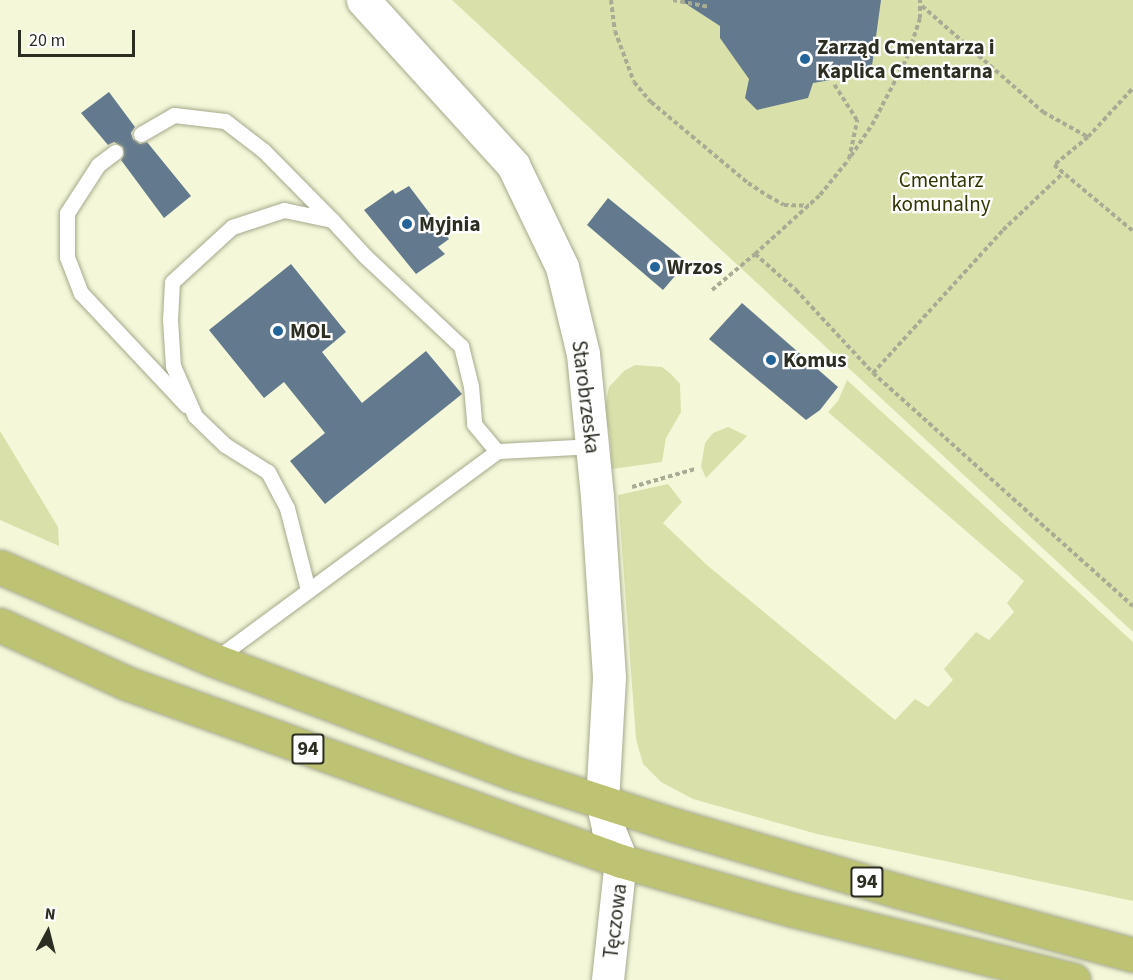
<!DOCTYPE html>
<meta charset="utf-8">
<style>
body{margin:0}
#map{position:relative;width:1133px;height:980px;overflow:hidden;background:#f4f8d9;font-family:"Source Sans 3",sans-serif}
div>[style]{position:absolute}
.green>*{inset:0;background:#dae0a9}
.building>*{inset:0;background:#63798e}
.path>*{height:4px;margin-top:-2px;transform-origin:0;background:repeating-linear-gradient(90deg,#a9ac94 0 4.5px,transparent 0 7.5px)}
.roads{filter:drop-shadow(0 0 2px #a6a98c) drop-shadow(0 0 2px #a6a98c)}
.lane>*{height:15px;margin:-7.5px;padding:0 7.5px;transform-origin:7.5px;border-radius:7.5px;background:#fff}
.street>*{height:32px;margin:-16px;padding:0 16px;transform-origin:16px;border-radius:16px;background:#fff}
.secondary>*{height:33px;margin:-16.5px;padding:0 16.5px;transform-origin:16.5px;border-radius:16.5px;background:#fff}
.primary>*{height:33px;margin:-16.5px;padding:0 16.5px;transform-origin:16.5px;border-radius:16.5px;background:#bec273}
.dots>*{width:16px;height:16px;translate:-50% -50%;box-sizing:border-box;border:3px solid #fff;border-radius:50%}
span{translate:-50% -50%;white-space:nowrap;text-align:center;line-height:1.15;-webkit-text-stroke:4.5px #fff;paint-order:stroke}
.shield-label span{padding:2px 4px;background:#fff;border:2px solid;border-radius:4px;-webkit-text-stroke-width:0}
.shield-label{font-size:20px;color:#2c2e22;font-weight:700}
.poi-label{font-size:21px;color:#2c2e22;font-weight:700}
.left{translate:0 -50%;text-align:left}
.park-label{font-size:21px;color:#333600}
.street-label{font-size:21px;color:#2c2e22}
.north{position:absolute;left:18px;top:902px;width:60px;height:60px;-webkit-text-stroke:4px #fff;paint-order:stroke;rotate:7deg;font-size:16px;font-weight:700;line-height:24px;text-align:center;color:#2c2e22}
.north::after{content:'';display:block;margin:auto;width:21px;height:27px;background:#2c2e22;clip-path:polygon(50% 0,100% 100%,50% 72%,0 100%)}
.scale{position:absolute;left:18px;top:30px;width:117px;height:27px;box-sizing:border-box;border:3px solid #2c2e22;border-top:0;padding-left:8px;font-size:18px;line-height:21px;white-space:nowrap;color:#2c2e22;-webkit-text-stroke:4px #fff;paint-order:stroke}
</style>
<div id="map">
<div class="green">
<div style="clip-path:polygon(452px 0,1133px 0,1133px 632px)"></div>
<div style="clip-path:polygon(635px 365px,662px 367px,671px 374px,680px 384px,681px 412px,666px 438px,662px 462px,612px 469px,610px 434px,604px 413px,609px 387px,624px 371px)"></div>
<div style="clip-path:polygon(847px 380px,1133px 642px,1133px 901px,817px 834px,693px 799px,661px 782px,643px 764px,636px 739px,618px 495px,668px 484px,682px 502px,663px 523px,708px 566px,895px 720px,915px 699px,928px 707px,953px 680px,944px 669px,976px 632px,989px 640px,1014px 612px,1007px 603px,1024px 581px,828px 412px,838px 401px)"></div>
<div style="clip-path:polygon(728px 427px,747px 436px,706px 478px,701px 467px,705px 443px,713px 433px)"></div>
<div style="clip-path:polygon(0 431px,58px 527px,59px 546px,0 520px)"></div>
</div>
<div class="building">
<div style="clip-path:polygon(680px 0,881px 0,871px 73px,813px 83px,808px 98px,757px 110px,745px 98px,749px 79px,720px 38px,720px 26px)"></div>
<div style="clip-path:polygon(109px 92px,135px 127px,131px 133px,133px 139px,140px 144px,147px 142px,191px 196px,164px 218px,121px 160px,124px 155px,123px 147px,114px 142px,108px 145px,81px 113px)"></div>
<div style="clip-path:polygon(409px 186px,449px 239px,438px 247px,445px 254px,416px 274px,364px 210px,393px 190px,395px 194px)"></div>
<div style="clip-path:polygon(608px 198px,687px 262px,663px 290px,587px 225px)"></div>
<div style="clip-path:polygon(291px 264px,346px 332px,322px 352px,362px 403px,426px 351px,462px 394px,325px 504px,290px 461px,325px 433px,284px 382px,264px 398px,209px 330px)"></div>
<div style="clip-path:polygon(742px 303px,838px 387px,820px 410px,806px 420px,709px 339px)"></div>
</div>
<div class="path">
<div style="left:611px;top:0;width:31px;rotate:83deg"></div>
<div style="left:615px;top:31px;width:54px;rotate:69.6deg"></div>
<div style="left:634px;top:82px;width:26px;rotate:50deg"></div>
<div style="left:651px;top:102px;width:126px;rotate:39.9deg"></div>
<div style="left:748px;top:183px;width:24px;rotate:33deg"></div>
<div style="left:768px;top:196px;width:18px;rotate:29deg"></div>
<div style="left:784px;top:205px;width:25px;rotate:2deg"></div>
<div style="left:673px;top:0;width:37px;rotate:11deg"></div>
<div style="left:922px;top:6px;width:161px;rotate:41.2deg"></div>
<div style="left:1043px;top:112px;width:51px;rotate:29.1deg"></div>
<div style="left:1088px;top:137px;width:44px;rotate:140.5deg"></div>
<div style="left:1054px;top:165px;width:103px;rotate:39.9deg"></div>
<div style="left:1088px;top:137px;width:67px;rotate:-47.4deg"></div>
<div style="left:851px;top:156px;width:37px;rotate:-56deg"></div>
<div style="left:872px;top:125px;width:76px;rotate:-62.4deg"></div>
<div style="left:907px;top:58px;width:42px;rotate:-72deg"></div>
<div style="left:920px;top:18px;width:18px;rotate:-90deg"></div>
<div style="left:755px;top:254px;width:88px;rotate:-42.2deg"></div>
<div style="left:820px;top:195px;width:46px;rotate:-51.1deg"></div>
<div style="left:849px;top:159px;width:40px;rotate:-78deg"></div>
<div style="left:857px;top:120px;width:43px;rotate:-122.6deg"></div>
<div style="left:712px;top:290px;width:56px;rotate:-39.9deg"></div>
<div style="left:755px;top:254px;width:55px;rotate:41.3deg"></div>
<div style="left:796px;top:290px;width:113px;rotate:47.1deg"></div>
<div style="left:873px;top:373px;width:349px;rotate:41.9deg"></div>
<div style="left:873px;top:373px;width:193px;rotate:-47.7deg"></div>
<div style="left:1003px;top:230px;width:83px;rotate:-43.5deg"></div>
<div style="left:632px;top:487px;width:66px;rotate:-15.9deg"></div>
</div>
<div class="roads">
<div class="lane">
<div style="left:141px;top:134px;width:38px;rotate:-30deg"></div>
<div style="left:174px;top:115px;width:51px;rotate:6.7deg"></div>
<div style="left:225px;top:121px;width:49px;rotate:37.6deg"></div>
<div style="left:264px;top:151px;width:97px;rotate:45.4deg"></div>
<div style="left:115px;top:152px;width:21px;rotate:143deg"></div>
<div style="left:98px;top:165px;width:57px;rotate:122.9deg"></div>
<div style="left:67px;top:213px;width:44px;rotate:90deg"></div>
<div style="left:67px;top:257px;width:39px;rotate:69deg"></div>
<div style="left:81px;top:293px;width:154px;rotate:46.8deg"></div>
<div style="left:308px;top:590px;width:85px;rotate:-104.4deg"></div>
<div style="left:287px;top:508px;width:41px;rotate:-117.8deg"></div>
<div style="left:268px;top:472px;width:51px;rotate:-147.9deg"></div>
<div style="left:225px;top:445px;width:42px;rotate:-136deg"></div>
<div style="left:195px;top:416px;width:55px;rotate:-113.7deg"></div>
<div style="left:173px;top:366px;width:46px;rotate:-93.7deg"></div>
<div style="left:170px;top:320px;width:38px;rotate:-87deg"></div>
<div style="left:172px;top:282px;width:81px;rotate:-42.5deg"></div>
<div style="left:232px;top:227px;width:55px;rotate:-18.1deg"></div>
<div style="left:284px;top:210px;width:49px;rotate:11.8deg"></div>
<div style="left:332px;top:220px;width:49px;rotate:47.5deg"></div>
<div style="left:365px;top:256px;width:132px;rotate:43.2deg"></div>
<div style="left:461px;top:346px;width:41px;rotate:76deg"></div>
<div style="left:471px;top:386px;width:38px;rotate:85deg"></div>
<div style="left:474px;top:424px;width:35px;rotate:50deg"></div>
<div style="left:214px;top:660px;width:352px;rotate:-36.4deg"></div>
<div style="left:497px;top:451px;width:95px;rotate:-3deg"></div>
</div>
<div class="street">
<div style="left:608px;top:980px;width:120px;rotate:-83.8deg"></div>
</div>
<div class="secondary">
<div style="left:363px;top:0;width:223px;rotate:47.7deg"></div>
<div style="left:513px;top:165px;width:113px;rotate:64.3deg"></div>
<div style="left:562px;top:267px;width:89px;rotate:76.4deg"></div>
<div style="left:583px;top:354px;width:143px;rotate:84.4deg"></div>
<div style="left:597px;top:496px;width:181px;rotate:86.2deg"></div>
<div style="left:609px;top:677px;width:124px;rotate:93.2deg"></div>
<div style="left:602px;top:801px;width:28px;rotate:77deg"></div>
<div style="left:608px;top:828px;width:35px;rotate:68deg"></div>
</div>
<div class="primary">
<div style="left:0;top:567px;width:233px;rotate:23.5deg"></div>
<div style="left:214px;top:660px;width:316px;rotate:20.7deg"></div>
<div style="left:510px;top:772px;width:172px;rotate:17.9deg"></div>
<div style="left:674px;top:825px;width:234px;rotate:16.4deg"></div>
<div style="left:898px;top:891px;width:244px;rotate:15.2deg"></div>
<div style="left:0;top:625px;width:139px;rotate:24.7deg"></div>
<div style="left:126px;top:683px;width:526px;rotate:19.78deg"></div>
<div style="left:621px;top:861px;width:179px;rotate:15.9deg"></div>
<div style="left:793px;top:910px;width:289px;rotate:14deg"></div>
</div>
</div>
<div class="dots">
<div style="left:805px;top:59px;background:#23659a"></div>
<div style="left:407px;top:224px;background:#23659a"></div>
<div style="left:655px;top:267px;background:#23659a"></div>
<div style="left:278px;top:331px;background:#23659a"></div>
<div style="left:771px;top:360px;background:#23659a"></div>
</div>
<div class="shield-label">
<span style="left:308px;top:749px">94</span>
<span style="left:867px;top:882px">94</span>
</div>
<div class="poi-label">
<span class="left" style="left:817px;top:59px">Zarząd Cmentarza i<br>Kaplica Cmentarna</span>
<span class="left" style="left:419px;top:224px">Myjnia</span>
<span class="left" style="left:667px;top:267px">Wrzos</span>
<span class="left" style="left:290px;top:331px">MOL</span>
<span class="left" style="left:783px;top:360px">Komus</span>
</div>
<div class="park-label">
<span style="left:941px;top:192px">Cmentarz<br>komunalny</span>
</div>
<div class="street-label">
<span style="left:586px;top:397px;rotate:83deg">Starobrzeska</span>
<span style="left:615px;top:921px;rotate:-83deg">Tęczowa</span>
</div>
<div class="north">N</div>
<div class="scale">20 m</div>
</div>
